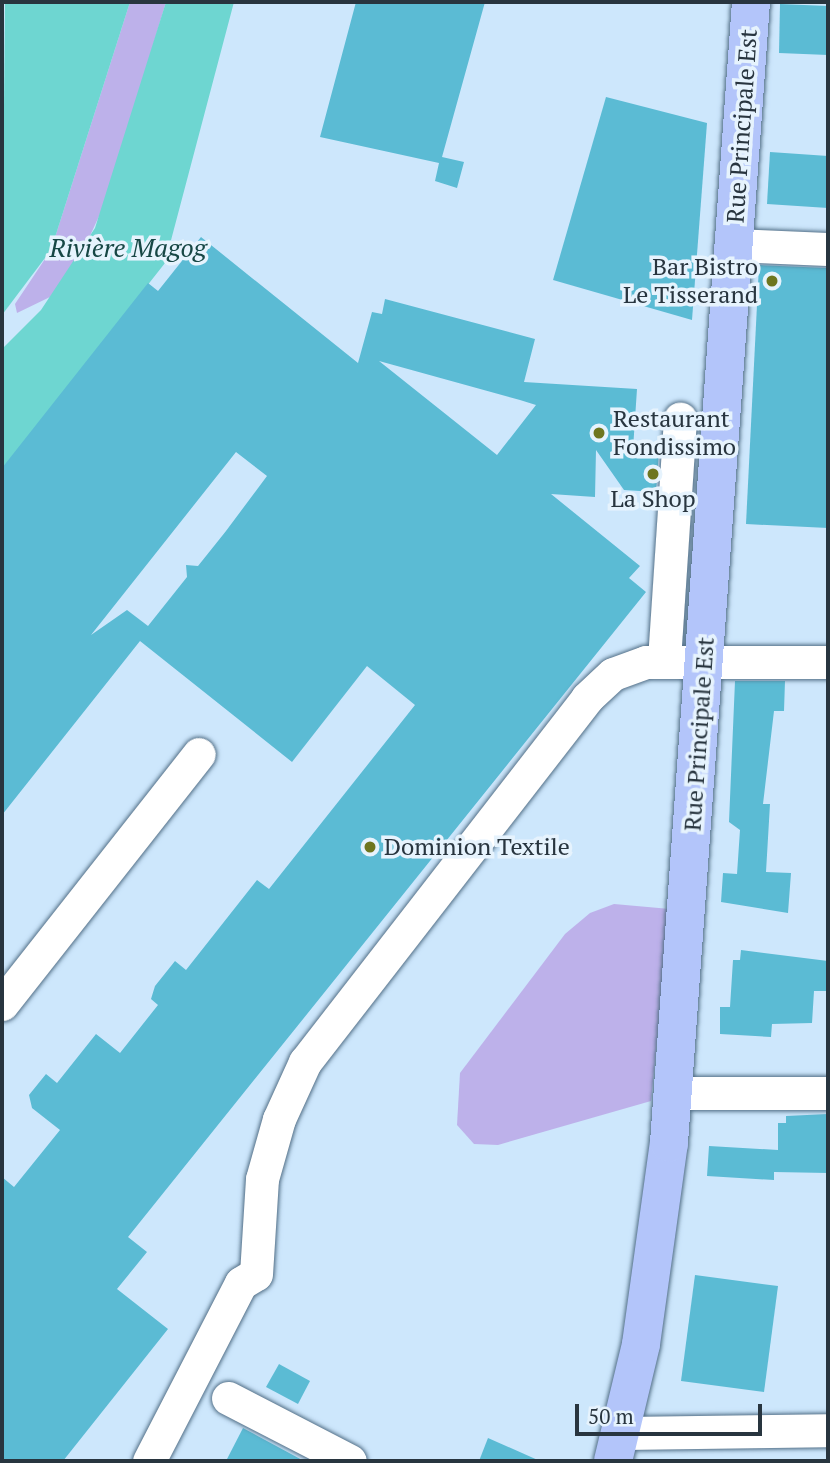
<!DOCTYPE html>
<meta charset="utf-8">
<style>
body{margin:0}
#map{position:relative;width:830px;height:1463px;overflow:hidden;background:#cde7fc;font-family:"PT Serif",serif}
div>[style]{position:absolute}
.green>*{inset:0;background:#bdb1ea}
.water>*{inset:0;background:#6ed6d1}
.building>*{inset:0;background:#5bbbd4}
.roads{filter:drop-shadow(0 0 2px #526f87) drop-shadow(0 0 2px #526f87)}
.minor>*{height:33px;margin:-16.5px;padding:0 16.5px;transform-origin:16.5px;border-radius:16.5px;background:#fff}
.major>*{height:38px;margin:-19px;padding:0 19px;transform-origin:19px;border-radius:19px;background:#b3c5fa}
.dots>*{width:19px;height:19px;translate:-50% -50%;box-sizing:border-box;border:4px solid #e6f3fd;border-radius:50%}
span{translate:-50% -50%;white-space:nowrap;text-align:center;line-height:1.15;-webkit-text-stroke:7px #e6f3fd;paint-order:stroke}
.street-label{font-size:24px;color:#28353f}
.poi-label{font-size:24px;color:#28353f}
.right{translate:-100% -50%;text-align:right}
.left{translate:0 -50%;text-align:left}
.water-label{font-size:26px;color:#174745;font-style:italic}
.frame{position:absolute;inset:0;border:4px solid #28353f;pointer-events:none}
.scale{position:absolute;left:575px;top:1404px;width:187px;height:32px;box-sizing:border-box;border:4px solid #28353f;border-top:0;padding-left:9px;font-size:21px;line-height:24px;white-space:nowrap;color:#28353f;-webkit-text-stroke:5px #e6f3fd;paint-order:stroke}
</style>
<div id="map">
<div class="green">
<div style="clip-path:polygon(130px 2px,166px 2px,107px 199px,82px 253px,50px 297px,17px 313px,15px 304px,51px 250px)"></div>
<div style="clip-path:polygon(614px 904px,670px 909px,651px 1101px,498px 1145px,474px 1144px,457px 1125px,460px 1073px,565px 934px,590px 913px)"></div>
</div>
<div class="water">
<div style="clip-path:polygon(5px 2px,130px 2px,51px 250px,2px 315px)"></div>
<div style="clip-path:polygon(166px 2px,234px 2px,165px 263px,2px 470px,2px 349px,41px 310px,95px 228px)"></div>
</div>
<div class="building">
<div style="clip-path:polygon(356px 2px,485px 2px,442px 157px,464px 162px,457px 188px,435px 181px,439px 163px,320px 137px)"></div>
<div style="clip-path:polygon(780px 4px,828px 6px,828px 55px,779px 53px)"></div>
<div style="clip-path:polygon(606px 97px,707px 123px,692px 320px,553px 280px)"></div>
<div style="clip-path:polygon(770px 152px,828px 156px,828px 208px,767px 204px)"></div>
<div style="clip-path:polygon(evenodd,201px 237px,358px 363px,372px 312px,382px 314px,385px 299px,535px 339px,524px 382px,637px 389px,633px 449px,659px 451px,656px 492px,624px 490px,596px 450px,595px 497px,551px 494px,640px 566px,629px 578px,646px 592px,128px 1237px,147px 1252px,117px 1289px,168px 1329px,63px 1461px,2px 1461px,2px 1177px,14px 1187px,60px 1130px,32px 1108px,29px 1095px,46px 1074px,57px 1083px,96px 1034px,120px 1053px,158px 1005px,151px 999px,155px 986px,175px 961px,186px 970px,257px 880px,269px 889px,415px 705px,367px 666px,292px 762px,140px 641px,2px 815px,2px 468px,148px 283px,158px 291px,201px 237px,379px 361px,520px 400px,536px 405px,497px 455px,379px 361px,201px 237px,236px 452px,267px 476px,226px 531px,198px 566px,186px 565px,187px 577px,148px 626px,127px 610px,91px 635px,236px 452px)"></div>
<div style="clip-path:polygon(759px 265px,827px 268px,828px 528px,746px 524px)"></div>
<div style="clip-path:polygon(735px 681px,785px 681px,784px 711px,774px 711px,763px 804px,770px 804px,766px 872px,791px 873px,788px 913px,721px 902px,723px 873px,737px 874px,740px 830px,729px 822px)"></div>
<div style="clip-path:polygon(741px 950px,828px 961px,828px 991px,814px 991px,812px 1023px,772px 1024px,771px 1037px,720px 1034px,720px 1007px,730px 1007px,733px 960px,740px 960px)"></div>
<div style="clip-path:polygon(828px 1114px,828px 1173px,774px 1172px,774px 1180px,707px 1176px,709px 1146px,778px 1150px,778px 1123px,786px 1123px,786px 1116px)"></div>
<div style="clip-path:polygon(695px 1275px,778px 1286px,764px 1392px,681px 1381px)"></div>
<div style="clip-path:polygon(279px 1364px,310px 1381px,298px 1404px,266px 1387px)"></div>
<div style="clip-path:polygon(243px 1428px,304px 1461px,226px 1461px)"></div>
<div style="clip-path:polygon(488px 1438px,540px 1461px,479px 1461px)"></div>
</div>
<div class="roads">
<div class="minor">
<div style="left:733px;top:245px;width:95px;rotate:2.4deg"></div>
<div style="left:664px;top:660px;width:242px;rotate:-86.2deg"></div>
<div style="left:2px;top:1004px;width:318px;rotate:-51.8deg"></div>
<div style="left:673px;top:1093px;width:155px"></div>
<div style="left:228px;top:1398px;width:137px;rotate:27.3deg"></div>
<div style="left:622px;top:1433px;width:206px;rotate:-0.8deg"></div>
<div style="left:149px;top:1461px;width:200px;rotate:-62.7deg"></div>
<div style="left:241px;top:1283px;width:17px;rotate:-31deg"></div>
<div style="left:256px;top:1274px;width:95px;rotate:-86.4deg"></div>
<div style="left:262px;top:1179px;width:62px;rotate:-74.2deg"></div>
<div style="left:279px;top:1119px;width:63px;rotate:-65.5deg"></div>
<div style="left:305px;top:1062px;width:460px;rotate:-52.2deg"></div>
<div style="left:587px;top:698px;width:35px;rotate:-43deg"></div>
<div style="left:613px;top:674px;width:35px;rotate:-20deg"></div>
<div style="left:646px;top:662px;width:182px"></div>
</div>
<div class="major">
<div style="left:613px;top:1461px;width:120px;rotate:-76.5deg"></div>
<div style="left:641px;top:1344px;width:203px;rotate:-82.1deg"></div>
<div style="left:669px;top:1143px;width:1144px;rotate:-85.89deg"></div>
</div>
</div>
<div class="dots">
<div style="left:772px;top:281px;background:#6e761f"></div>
<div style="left:599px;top:433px;background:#6e761f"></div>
<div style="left:653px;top:474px;background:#6e761f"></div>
<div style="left:370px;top:847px;background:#6e761f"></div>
</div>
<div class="street-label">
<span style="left:742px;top:126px;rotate:-86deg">Rue Principale Est</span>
<span style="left:699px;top:734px;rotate:-86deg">Rue Principale Est</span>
</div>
<div class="poi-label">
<span class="right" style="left:758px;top:281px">Bar Bistro<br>Le Tisserand</span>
<span class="left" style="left:613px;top:433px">Restaurant<br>Fondissimo</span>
<span style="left:653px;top:499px">La Shop</span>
<span class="left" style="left:384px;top:847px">Dominion Textile</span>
</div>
<div class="water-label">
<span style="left:128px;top:248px">Rivière Magog</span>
</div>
<div class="frame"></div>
<div class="scale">50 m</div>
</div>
